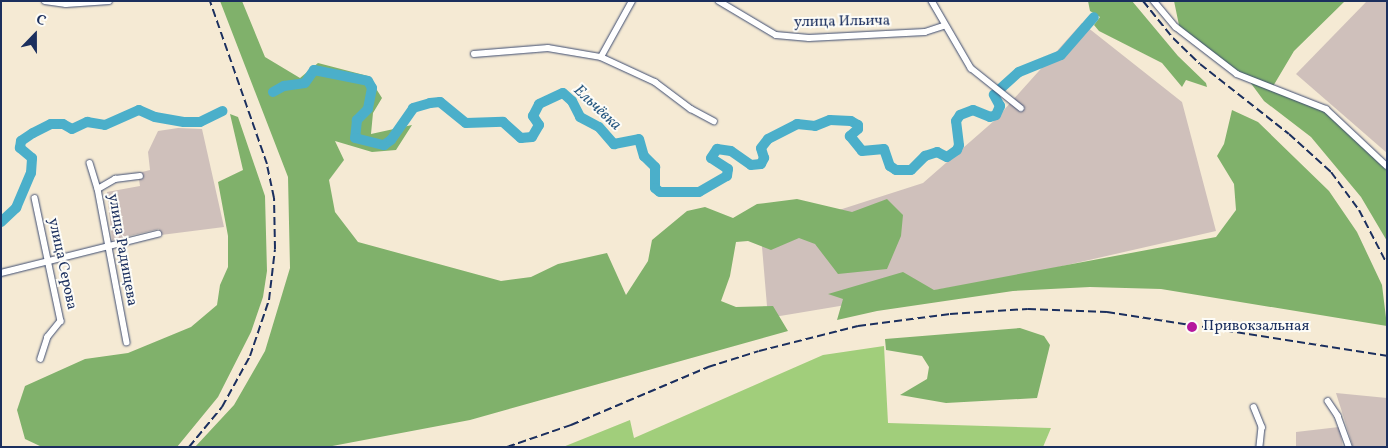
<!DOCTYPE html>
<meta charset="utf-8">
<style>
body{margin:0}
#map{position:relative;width:1388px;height:448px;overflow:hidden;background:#f5ead4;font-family:Vollkorn,serif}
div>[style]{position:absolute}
.industrial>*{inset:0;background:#cfc0bb}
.green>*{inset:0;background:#a1ce7b}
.forest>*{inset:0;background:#80b16b}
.river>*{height:10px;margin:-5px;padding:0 5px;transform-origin:5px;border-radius:5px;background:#4bafca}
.roads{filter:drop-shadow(0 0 1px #3c4b70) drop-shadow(0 0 1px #3c4b70)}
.minor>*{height:5.5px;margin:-2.75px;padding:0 2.75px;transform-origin:2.75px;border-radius:2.75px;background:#fff}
.rail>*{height:2px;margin-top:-1px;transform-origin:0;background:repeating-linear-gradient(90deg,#1b2f5e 0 8px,transparent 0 12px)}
.dots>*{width:14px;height:14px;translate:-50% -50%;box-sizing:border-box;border:2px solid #fdfcf7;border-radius:50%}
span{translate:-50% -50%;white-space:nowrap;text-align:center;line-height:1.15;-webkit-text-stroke:4px #fdfcf7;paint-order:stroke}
.street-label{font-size:15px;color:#1b2f5e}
.poi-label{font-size:15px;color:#1b2f5e}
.left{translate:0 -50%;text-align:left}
.water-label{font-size:16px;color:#2c5c84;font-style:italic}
.frame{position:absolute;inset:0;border:2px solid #1b2f5e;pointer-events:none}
.north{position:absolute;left:10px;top:10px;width:50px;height:50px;-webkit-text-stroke:4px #fdfcf7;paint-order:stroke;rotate:22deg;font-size:14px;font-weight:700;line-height:20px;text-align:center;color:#1b2f5e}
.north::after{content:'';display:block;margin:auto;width:18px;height:22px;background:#1b2f5e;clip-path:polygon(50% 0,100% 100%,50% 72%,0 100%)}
</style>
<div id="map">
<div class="industrial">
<div style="clip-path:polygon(1367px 1px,1387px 1px,1387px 153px,1296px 74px)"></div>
<div style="clip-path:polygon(1082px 23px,1182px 102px,1216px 231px,1019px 276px,768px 318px,761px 235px,923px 183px,995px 120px)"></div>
<div style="clip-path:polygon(178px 128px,202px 129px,224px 227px,161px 235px,159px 229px,112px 240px,107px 192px,140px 186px,138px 173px,150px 170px,148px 152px,158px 131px)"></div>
<div style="clip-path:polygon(1336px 393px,1387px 398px,1387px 447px,1353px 447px)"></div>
<div style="clip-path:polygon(1339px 427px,1343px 447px,1296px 447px,1296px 432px)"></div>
</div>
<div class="green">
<div style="clip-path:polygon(884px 346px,888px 423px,1051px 428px,1043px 447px,563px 447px,630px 420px,634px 438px,823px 355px)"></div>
</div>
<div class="forest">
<div style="clip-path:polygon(220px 1px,242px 1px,265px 57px,300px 78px,318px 63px,368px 76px,382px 98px,373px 113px,371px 134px,412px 125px,396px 150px,372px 152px,335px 141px,344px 160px,329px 180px,335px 212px,358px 242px,501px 281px,531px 277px,558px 264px,607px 253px,626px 295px,648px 261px,652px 240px,687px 211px,705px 207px,733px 218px,757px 204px,797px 199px,852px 212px,887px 199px,903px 215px,901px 236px,887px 269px,838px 274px,815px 244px,799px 238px,771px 250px,748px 241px,736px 242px,730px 276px,721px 301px,736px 307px,773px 306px,788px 331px,470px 420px,327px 447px,195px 447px,234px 405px,265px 351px,290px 268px,288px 177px)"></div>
<div style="clip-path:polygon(1088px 1px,1132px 1px,1178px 56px,1206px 83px,1207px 87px,1186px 80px,1182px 87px,1162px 63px,1099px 31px,1094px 25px,1100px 17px,1090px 11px)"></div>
<div style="clip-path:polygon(1174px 1px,1345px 1px,1294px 51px,1272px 88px,1326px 109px,1387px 166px,1387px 241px,1361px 197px,1311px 137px,1264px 101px,1247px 78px,1180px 30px)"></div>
<div style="clip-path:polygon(1232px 110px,1258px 122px,1329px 191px,1357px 232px,1382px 285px,1387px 326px,1161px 289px,1090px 287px,1013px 291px,877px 311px,837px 320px,843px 299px,828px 294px,903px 272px,934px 290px,1216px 237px,1236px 210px,1234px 184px,1217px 156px,1224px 144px)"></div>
<div style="clip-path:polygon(230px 114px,238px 117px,265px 196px,267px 271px,263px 297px,251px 332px,218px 397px,177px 447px,42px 447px,25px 439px,17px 410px,25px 386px,85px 359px,128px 353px,191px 327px,217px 305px,220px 285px,228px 267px,228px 236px,218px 182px,243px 170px)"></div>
<div style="clip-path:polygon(1020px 328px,1044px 336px,1050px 345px,1037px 398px,946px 403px,900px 395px,927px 379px,929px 367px,922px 356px,886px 350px,885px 339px)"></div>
</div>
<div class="river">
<div style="left:1000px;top:89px;width:25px;rotate:-42deg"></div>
<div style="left:1019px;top:72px;width:45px;rotate:-22deg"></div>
<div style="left:1061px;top:55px;width:50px;rotate:-49deg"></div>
<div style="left:273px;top:92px;width:13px;rotate:-29deg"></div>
<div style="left:284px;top:86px;width:21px;rotate:-8deg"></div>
<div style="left:305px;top:83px;width:16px;rotate:-55deg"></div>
<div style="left:314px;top:70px;width:55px;rotate:11.5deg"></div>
<div style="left:368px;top:81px;width:8px;rotate:60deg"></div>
<div style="left:372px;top:88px;width:21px;rotate:101deg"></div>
<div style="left:368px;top:109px;width:16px;rotate:135deg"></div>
<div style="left:357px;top:120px;width:18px;rotate:96deg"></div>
<div style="left:355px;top:138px;width:30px;rotate:14deg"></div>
<div style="left:384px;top:145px;width:9px;rotate:-36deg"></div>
<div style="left:391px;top:140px;width:39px;rotate:-55deg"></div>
<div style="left:413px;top:108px;width:18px;rotate:-16deg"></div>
<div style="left:430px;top:103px;width:10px;rotate:-6deg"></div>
<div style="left:440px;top:102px;width:33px;rotate:39deg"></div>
<div style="left:466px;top:123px;width:37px;rotate:-2deg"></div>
<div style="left:503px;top:122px;width:24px;rotate:42deg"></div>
<div style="left:521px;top:138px;width:11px;rotate:-5deg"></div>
<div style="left:532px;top:137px;width:14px;rotate:-60deg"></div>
<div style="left:539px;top:125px;width:11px;rotate:-124deg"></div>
<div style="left:533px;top:116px;width:13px;rotate:-63deg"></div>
<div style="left:539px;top:104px;width:26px;rotate:-25deg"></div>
<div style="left:563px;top:93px;width:12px;rotate:42deg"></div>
<div style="left:572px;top:101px;width:18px;rotate:63deg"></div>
<div style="left:580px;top:117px;width:21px;rotate:28deg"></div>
<div style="left:599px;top:127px;width:23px;rotate:49deg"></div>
<div style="left:614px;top:144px;width:25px;rotate:-11deg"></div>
<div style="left:639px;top:139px;width:18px;rotate:74deg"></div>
<div style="left:644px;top:156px;width:16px;rotate:45deg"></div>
<div style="left:655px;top:167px;width:21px;rotate:90deg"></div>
<div style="left:655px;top:188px;width:6px;rotate:39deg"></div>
<div style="left:660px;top:192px;width:39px"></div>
<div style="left:699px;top:192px;width:32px;rotate:-30deg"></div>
<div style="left:727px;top:176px;width:7px;rotate:-82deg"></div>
<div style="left:728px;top:169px;width:20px;rotate:-147deg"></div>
<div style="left:711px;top:158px;width:11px;rotate:-56deg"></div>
<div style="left:717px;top:149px;width:14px;rotate:8deg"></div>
<div style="left:731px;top:151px;width:24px;rotate:35deg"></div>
<div style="left:751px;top:165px;width:10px;rotate:-6deg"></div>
<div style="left:761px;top:164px;width:7px;rotate:-63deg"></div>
<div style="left:764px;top:158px;width:10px;rotate:-107deg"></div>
<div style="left:761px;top:148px;width:11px;rotate:-52deg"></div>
<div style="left:768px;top:139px;width:33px;rotate:-27deg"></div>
<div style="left:797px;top:124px;width:18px;rotate:6deg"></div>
<div style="left:815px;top:126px;width:16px;rotate:-22deg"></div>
<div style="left:830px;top:120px;width:21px;rotate:3deg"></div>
<div style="left:851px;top:121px;width:8px;rotate:30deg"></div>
<div style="left:858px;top:125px;width:4px;rotate:90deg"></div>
<div style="left:858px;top:129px;width:11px;rotate:139deg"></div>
<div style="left:850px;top:136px;width:19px;rotate:51deg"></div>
<div style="left:862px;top:151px;width:22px;rotate:-5deg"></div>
<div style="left:884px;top:149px;width:18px;rotate:71deg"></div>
<div style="left:890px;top:166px;width:7px;rotate:34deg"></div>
<div style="left:896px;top:170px;width:15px"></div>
<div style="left:911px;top:170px;width:20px;rotate:-45deg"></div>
<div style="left:925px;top:156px;width:13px;rotate:-18deg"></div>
<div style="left:937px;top:152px;width:11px;rotate:27deg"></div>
<div style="left:947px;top:157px;width:12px;rotate:-35deg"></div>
<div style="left:957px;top:150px;width:5px;rotate:-68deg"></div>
<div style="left:959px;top:145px;width:24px;rotate:-97deg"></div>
<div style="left:956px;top:121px;width:7px;rotate:-56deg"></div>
<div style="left:960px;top:115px;width:14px;rotate:-21deg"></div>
<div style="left:973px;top:110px;width:18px;rotate:22deg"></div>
<div style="left:990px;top:117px;width:6px;rotate:-18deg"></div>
<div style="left:996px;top:115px;width:10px;rotate:-66deg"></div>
<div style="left:1000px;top:106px;width:13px;rotate:-119deg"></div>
<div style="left:1px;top:222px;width:21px;rotate:-43deg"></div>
<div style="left:16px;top:208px;width:38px;rotate:-67deg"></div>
<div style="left:31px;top:173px;width:15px;rotate:-86deg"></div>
<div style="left:32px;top:158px;width:16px;rotate:-140deg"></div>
<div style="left:20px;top:148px;width:7px;rotate:-82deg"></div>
<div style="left:21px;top:141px;width:14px;rotate:-34deg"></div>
<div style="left:33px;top:133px;width:20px;rotate:-27deg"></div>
<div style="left:51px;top:124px;width:12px"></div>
<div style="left:63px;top:124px;width:10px;rotate:29deg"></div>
<div style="left:72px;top:129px;width:17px;rotate:-25deg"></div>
<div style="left:87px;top:122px;width:18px;rotate:9deg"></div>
<div style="left:105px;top:125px;width:37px;rotate:-24deg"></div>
<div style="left:139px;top:110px;width:17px;rotate:24deg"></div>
<div style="left:155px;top:117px;width:29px;rotate:10deg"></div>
<div style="left:184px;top:122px;width:16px"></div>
<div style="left:200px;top:122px;width:25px;rotate:-26deg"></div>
</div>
<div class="roads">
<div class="minor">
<div style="left:45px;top:1px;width:21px;rotate:8deg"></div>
<div style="left:66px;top:4px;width:43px;rotate:-4deg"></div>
<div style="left:719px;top:1px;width:66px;rotate:30.8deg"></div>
<div style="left:776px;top:35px;width:33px;rotate:5deg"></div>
<div style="left:809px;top:38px;width:116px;rotate:-3deg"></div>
<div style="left:925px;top:32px;width:20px;rotate:-18deg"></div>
<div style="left:932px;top:1px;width:78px;rotate:59.8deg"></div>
<div style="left:971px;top:68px;width:64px;rotate:38.7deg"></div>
<div style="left:1154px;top:1px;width:34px;rotate:50deg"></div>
<div style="left:1176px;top:27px;width:77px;rotate:37.6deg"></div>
<div style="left:1237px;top:74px;width:96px;rotate:21.5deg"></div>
<div style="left:1326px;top:109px;width:83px;rotate:43.1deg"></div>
<div style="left:474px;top:54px;width:74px;rotate:-4.6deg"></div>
<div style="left:548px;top:48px;width:54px;rotate:9.6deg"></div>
<div style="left:601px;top:57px;width:60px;rotate:24.8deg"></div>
<div style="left:655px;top:82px;width:45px;rotate:36.9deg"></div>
<div style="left:691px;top:109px;width:26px;rotate:28deg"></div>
<div style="left:601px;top:57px;width:64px;rotate:-61deg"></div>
<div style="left:90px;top:163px;width:27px;rotate:73deg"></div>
<div style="left:98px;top:189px;width:156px;rotate:79.3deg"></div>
<div style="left:98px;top:189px;width:20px;rotate:-30deg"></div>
<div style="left:115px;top:179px;width:25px;rotate:-7deg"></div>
<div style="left:35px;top:198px;width:126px;rotate:78.1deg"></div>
<div style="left:61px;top:321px;width:21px;rotate:129deg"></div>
<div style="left:48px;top:337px;width:23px;rotate:108deg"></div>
<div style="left:1px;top:273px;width:162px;rotate:-14deg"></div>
<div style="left:1328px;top:401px;width:18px;rotate:56deg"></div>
<div style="left:1338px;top:416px;width:33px;rotate:70deg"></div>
<div style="left:1254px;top:407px;width:22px;rotate:68deg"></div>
<div style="left:1262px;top:427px;width:20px;rotate:96deg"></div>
</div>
</div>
<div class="rail">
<div style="left:1143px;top:1px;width:48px;rotate:51deg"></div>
<div style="left:1173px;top:38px;width:37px;rotate:44deg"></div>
<div style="left:1200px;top:64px;width:113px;rotate:38.2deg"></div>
<div style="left:1289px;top:134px;width:57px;rotate:42.1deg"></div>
<div style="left:1331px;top:172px;width:47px;rotate:53.6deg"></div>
<div style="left:1359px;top:210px;width:61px;rotate:62.6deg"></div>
<div style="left:189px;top:447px;width:52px;rotate:-50.5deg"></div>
<div style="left:222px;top:407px;width:58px;rotate:-61.2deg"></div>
<div style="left:250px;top:356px;width:59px;rotate:-71.3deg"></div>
<div style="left:269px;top:300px;width:51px;rotate:-83.3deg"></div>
<div style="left:275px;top:249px;width:51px;rotate:-91.1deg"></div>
<div style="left:274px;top:198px;width:35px;rotate:-102deg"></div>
<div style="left:267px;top:164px;width:173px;rotate:-109.3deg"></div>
<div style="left:507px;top:447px;width:68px;rotate:-19deg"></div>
<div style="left:571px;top:425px;width:149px;rotate:-22.9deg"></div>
<div style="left:708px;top:367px;width:53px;rotate:-17.4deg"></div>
<div style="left:759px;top:351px;width:102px;rotate:-14.2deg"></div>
<div style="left:858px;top:326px;width:93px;rotate:-7.4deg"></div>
<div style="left:950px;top:314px;width:78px;rotate:-3.7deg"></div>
<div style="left:1028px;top:309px;width:79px;rotate:2.2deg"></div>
<div style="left:1107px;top:312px;width:283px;rotate:8.9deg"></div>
</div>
<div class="dots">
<div style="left:1192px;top:327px;background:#b5179e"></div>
</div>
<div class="street-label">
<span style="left:842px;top:22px;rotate:-1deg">улица Ильича</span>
<span style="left:122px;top:250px;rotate:80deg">улица Радищева</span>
<span style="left:62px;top:264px;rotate:78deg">улица Серова</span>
</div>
<div class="poi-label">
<span class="left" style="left:1203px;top:327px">Привокзальная</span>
</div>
<div class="water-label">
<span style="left:597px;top:108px;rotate:43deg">Ельчёвка</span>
</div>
<div class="frame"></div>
<div class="north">С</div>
</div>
